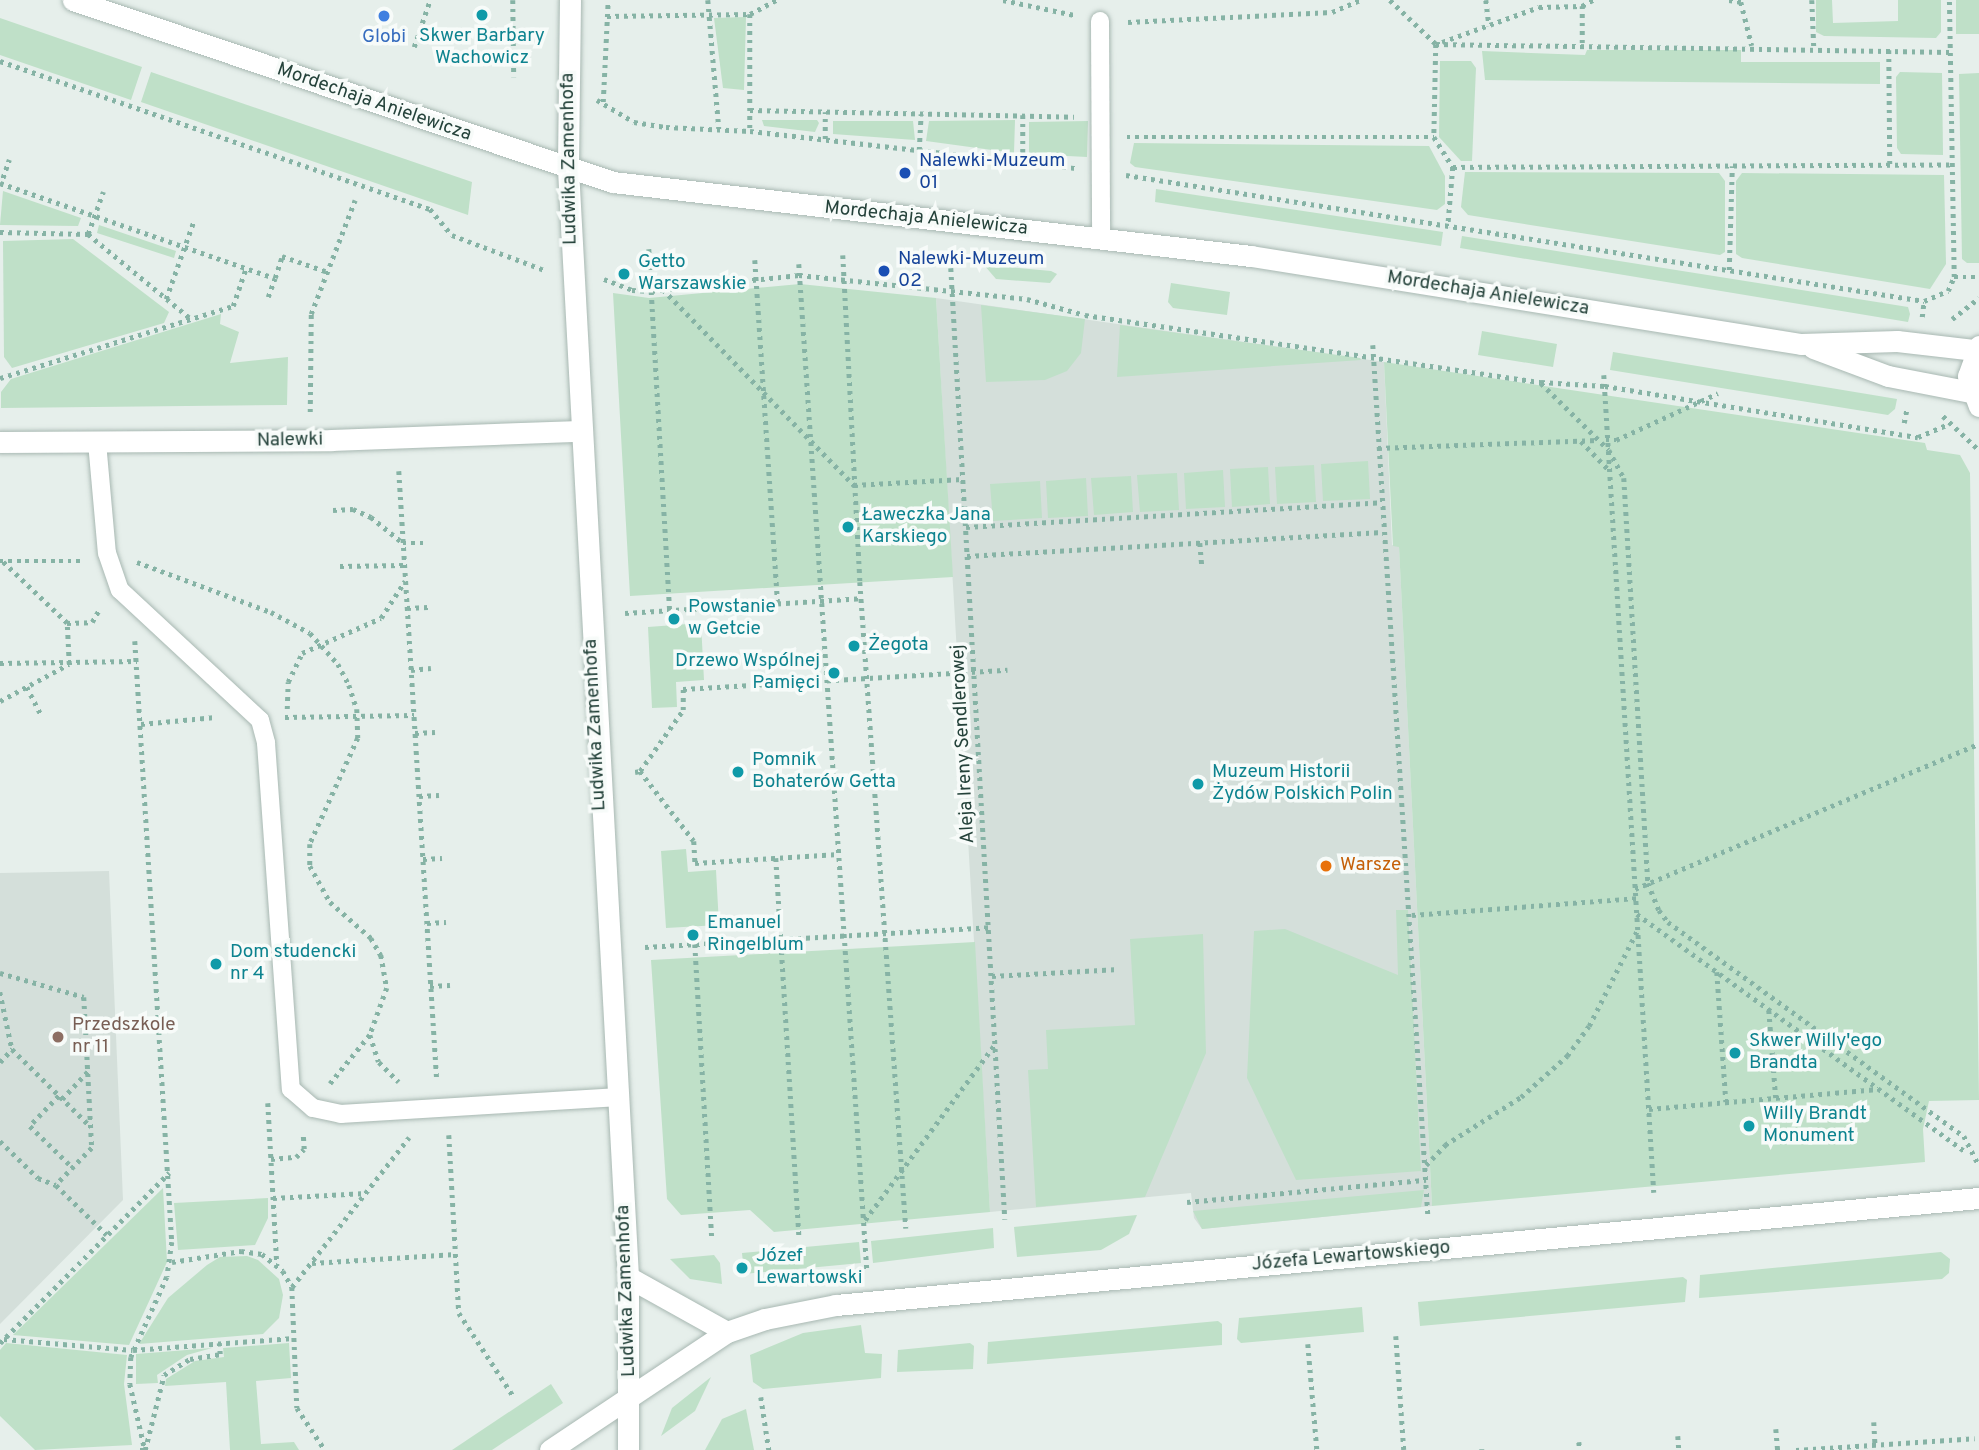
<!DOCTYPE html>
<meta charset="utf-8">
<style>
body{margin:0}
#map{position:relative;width:1979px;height:1450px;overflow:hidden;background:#e6efeb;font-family:Overpass,sans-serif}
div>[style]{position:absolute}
.built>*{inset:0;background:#d4dfda}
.green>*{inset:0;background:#bfe0c8}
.path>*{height:4.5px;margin-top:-2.25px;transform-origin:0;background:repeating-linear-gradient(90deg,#86b3a5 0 3.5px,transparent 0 8.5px)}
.roads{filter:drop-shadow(0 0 2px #a8b8b2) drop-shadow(0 0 2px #a8b8b2)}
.service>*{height:18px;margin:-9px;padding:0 9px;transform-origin:9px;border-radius:9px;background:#fff}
.minor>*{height:21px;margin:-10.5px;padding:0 10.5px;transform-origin:10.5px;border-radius:10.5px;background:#fff}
.tertiary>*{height:21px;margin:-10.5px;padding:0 10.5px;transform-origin:10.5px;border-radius:10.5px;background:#fff}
.dots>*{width:19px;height:19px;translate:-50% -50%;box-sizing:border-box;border:4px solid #f7fbf9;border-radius:50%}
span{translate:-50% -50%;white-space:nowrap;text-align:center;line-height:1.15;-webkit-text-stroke:7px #f7fbf9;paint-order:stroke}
.culture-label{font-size:19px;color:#0d838f}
.left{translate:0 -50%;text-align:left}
.right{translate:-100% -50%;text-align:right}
.shop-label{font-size:19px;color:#366cbe}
.street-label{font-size:19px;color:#24423a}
.transit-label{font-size:19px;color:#164399}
.food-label{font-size:19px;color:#c56008}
.education-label{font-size:19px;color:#785e54}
</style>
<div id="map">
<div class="built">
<div style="clip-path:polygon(936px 298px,1384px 362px,1392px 545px,1399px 546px,1432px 1206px,1202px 1229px,1194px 1218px,1191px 1193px,990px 1212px)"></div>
<div style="clip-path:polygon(109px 871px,123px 1200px,0 1324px,0 873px)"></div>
</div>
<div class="green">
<div style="clip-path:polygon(1816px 0,1832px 0,1833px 23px,1898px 21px,1898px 0,1941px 0,1941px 32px,1936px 38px,1824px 36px,1816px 32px)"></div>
<div style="clip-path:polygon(1956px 0,1979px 0,1979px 34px,1956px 34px)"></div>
<div style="clip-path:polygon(746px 17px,744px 90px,723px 88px,714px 18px)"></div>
<div style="clip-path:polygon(0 18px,142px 67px,131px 100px,0 55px)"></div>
<div style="clip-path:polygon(1587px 50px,1741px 50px,1741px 62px,1880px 62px,1880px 84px,1485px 80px,1482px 51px,1585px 55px)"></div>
<div style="clip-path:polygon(1440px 61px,1471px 61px,1476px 68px,1472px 161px,1461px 161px,1439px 137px)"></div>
<div style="clip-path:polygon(151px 72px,472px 182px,468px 215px,141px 102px)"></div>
<div style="clip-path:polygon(1900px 72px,1942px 73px,1943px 155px,1901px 154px,1897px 148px,1896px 77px)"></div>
<div style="clip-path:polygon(1979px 73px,1979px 263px,1967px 263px,1962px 259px,1959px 74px)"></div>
<div style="clip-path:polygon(762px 120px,817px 120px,819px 123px,815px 132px,764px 126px)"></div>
<div style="clip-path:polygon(1015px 120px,1014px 153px,926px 141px,929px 121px)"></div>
<div style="clip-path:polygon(833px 121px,913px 121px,915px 140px,833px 134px)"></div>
<div style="clip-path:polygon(1088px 121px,1087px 157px,1029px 154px,1029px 122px)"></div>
<div style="clip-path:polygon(1134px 143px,1429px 146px,1445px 176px,1445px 204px,1437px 210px,1135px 167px,1130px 163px)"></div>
<div style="clip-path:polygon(1465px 172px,1719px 173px,1725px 181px,1725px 252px,1720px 255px,1468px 215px,1461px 207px)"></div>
<div style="clip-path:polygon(1742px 173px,1944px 175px,1946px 264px,1930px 289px,1742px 258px,1736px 254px,1736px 181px)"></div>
<div style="clip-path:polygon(1156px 189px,1443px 232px,1441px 246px,1155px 202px)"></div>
<div style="clip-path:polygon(3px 191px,81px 218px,78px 226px,0 225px)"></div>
<div style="clip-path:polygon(99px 225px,176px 251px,174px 258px,97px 233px)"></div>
<div style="clip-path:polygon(1462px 236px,1908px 307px,1910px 314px,1908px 322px,1460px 248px)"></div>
<div style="clip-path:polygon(73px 239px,169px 312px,164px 323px,12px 368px,4px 357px,3px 241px)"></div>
<div style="clip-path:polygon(984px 265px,1051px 271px,1057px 274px,1050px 283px,996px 279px)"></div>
<div style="clip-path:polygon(1171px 283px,1230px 292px,1227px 315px,1173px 308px,1168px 302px)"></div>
<div style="clip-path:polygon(800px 284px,936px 298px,953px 577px,630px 596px,613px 293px,649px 298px)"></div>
<div style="clip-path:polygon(981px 305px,1085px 319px,1081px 353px,1067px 371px,1045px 380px,986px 382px)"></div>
<div style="clip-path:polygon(221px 314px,220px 324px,239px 332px,230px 363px,288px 357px,287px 405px,1px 408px,1px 392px,11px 379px)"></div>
<div style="clip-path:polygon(1120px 325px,1360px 358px,1361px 360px,1117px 377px)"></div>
<div style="clip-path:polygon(1482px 331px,1557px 344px,1553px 367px,1478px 355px)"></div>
<div style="clip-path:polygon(1613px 352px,1897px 399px,1895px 409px,1888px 415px,1610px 370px)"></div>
<div style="clip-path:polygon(1384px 362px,1925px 443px,1927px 450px,1960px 455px,1970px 473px,1979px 1100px,1929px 1101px,1923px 1129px,1925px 1162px,1432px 1206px,1399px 547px,1393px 546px)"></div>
<div style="clip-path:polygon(1368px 461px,1370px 499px,1323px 501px,1321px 464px)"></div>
<div style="clip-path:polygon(1314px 465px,1316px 502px,1277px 504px,1275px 467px)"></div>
<div style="clip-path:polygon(1268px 467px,1270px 504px,1232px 507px,1230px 469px)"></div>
<div style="clip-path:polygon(1223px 470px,1225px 507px,1186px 509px,1184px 473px)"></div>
<div style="clip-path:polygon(1177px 473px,1179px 510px,1140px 512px,1137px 475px)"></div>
<div style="clip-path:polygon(1131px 476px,1133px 512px,1094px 515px,1091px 478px)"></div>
<div style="clip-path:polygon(1086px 478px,1088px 516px,1048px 518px,1046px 481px)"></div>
<div style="clip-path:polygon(1040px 481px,1042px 518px,993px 521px,990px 484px)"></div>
<div style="clip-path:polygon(701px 623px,704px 680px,676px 682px,677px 707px,652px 708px,648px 627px)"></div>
<div style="clip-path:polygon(686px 849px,688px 872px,716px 870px,719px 925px,666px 928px,661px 851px)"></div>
<div style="clip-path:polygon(1396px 910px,1408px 910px,1421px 1171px,1296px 1180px,1247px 1078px,1254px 931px,1285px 929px,1398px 975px)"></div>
<div style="clip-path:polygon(1203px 934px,1206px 1053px,1145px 1197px,1036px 1207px,1028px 1070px,1048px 1069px,1046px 1030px,1135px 1025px,1130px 939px)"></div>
<div style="clip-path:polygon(975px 942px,990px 1212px,774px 1232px,750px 1210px,681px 1215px,667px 1199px,651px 960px)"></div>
<div style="clip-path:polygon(163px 1188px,167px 1262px,129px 1345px,13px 1335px)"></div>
<div style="clip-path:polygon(1424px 1190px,1421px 1207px,1202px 1229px,1193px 1211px)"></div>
<div style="clip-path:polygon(268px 1198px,268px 1218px,255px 1245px,178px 1250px,174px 1203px)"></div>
<div style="clip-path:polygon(1137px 1215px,1129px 1234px,1101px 1250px,1017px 1257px,1014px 1227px)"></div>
<div style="clip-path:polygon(993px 1228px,994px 1248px,873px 1263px,871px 1241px)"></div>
<div style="clip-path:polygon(859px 1242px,861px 1263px,744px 1274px,742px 1253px)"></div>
<div style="clip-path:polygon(1941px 1252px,1950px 1259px,1949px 1273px,1942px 1279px,1699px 1298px,1700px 1275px)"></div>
<div style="clip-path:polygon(714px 1255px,720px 1263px,722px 1284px,690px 1279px,670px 1259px)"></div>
<div style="clip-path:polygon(247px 1256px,258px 1260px,279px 1279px,283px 1295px,279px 1318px,263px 1334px,139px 1344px,168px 1298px,207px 1265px,220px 1257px)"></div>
<div style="clip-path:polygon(1683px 1277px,1687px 1280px,1685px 1302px,1420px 1326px,1418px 1302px)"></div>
<div style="clip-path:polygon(1362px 1307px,1364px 1332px,1241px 1343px,1237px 1339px,1239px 1318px)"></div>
<div style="clip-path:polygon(1218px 1321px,1222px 1324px,1222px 1345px,987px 1364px,988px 1342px)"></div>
<div style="clip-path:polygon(861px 1325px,865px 1353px,882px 1354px,881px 1378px,763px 1389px,753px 1382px,750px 1355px,803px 1333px)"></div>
<div style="clip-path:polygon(6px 1343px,127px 1355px,124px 1384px,132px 1445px,35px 1450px,0 1416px,0 1350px)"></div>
<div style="clip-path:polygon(289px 1343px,291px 1378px,256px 1381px,261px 1444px,294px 1442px,299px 1450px,230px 1450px,226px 1382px,165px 1386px,166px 1379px,195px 1361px,224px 1357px,223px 1348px)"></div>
<div style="clip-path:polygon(970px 1343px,974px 1346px,973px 1369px,897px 1372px,898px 1350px)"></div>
<div style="clip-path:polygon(212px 1348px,187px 1355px,157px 1375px,158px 1383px,136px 1384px,136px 1354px)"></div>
<div style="clip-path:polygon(711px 1377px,695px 1411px,661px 1436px,672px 1408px)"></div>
<div style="clip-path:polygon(551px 1384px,563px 1403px,492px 1450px,452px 1450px)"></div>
<div style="clip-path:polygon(746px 1409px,754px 1450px,705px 1450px,722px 1419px)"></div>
</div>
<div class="path">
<div style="left:513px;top:0;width:77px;rotate:89.3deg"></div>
<div style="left:708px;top:0;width:129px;rotate:85.1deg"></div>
<div style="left:1003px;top:0;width:73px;rotate:11.9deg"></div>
<div style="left:1390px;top:0;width:64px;rotate:43.7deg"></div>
<div style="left:1436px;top:44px;width:93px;rotate:91.2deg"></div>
<div style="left:1434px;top:137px;width:36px;rotate:58deg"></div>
<div style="left:1453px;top:167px;width:60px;rotate:94.8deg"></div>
<div style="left:1486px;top:0;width:26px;rotate:83deg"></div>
<div style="left:1729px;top:0;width:12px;rotate:9deg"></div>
<div style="left:1741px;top:2px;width:45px;rotate:76deg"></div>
<div style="left:1812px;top:0;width:48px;rotate:87.6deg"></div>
<div style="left:750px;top:14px;width:30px;rotate:-28deg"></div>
<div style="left:607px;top:16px;width:143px;rotate:-0.8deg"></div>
<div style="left:750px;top:14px;width:117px;rotate:90deg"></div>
<div style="left:1128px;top:22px;width:204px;rotate:-2.8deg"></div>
<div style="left:1332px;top:12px;width:30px;rotate:-23deg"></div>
<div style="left:1442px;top:42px;width:103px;rotate:-19.8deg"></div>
<div style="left:1539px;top:7px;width:43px;rotate:-1.3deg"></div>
<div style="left:1582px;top:43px;width:37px;rotate:-90deg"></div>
<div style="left:1582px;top:6px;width:13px;rotate:-29deg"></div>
<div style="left:1436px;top:44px;width:514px;rotate:0.89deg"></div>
<div style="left:414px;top:47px;width:50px;rotate:-71.2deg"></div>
<div style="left:1889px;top:50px;width:115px;rotate:89.5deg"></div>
<div style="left:0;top:61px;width:455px;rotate:19deg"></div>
<div style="left:430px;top:209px;width:34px;rotate:50deg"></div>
<div style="left:452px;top:235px;width:98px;rotate:20.8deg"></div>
<div style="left:597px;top:100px;width:43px;rotate:30.7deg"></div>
<div style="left:634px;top:122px;width:32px;rotate:9deg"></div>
<div style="left:666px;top:127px;width:84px;rotate:2.7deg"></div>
<div style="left:750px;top:131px;width:328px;rotate:6.5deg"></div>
<div style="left:603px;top:102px;width:102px;rotate:-87.2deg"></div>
<div style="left:750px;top:110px;width:324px;rotate:1.2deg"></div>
<div style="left:1023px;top:115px;width:47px;rotate:90deg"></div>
<div style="left:1127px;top:137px;width:307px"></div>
<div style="left:825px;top:139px;width:27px;rotate:-90deg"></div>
<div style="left:919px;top:150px;width:36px;rotate:-87deg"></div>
<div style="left:1453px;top:167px;width:499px;rotate:-0.3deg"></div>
<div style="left:1126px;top:175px;width:808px;rotate:8.97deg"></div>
<div style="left:1924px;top:301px;width:26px;rotate:-23deg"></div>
<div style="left:1948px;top:291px;width:15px;rotate:-67deg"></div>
<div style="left:1954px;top:277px;width:277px;rotate:-91deg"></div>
<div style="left:0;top:183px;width:291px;rotate:19.1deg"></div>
<div style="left:275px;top:278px;width:23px;rotate:-72deg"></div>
<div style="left:282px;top:256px;width:46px;rotate:19.2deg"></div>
<div style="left:0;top:186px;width:28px;rotate:-71deg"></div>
<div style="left:0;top:232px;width:88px;rotate:1.3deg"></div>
<div style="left:88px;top:234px;width:134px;rotate:39.5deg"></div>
<div style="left:88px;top:234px;width:45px;rotate:-70.3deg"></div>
<div style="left:649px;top:249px;width:362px;rotate:86.7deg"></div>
<div style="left:843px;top:255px;width:327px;rotate:87deg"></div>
<div style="left:860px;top:582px;width:648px;rotate:85.93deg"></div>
<div style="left:755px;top:260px;width:344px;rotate:86.2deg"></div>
<div style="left:799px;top:264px;width:1007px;rotate:86.13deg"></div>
<div style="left:951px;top:268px;width:953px;rotate:86.75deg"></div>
<div style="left:1729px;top:270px;width:104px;rotate:-88.3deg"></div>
<div style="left:651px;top:277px;width:291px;rotate:45.7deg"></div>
<div style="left:854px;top:485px;width:109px;rotate:-3.2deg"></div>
<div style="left:1954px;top:277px;width:25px"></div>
<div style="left:604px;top:279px;width:30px;rotate:21deg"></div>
<div style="left:632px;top:290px;width:19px;rotate:3deg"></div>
<div style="left:651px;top:291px;width:149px;rotate:-6.2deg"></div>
<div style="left:799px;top:275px;width:229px;rotate:6deg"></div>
<div style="left:1027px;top:299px;width:60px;rotate:15.4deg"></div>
<div style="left:1085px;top:315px;width:461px;rotate:8.4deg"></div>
<div style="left:1541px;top:382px;width:64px;rotate:3.6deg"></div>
<div style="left:1605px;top:386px;width:317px;rotate:9.3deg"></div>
<div style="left:1918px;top:437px;width:33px;rotate:-23deg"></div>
<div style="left:268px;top:297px;width:20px;rotate:-70deg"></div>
<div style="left:166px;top:299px;width:81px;rotate:-70.4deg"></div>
<div style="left:1922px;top:317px;width:16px;rotate:-83deg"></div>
<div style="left:1952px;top:319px;width:34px;rotate:-38deg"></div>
<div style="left:1373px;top:345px;width:871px;rotate:86.38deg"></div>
<div style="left:1604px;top:375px;width:819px;rotate:86.5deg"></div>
<div style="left:0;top:378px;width:244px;rotate:-17.2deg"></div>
<div style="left:233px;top:306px;width:40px;rotate:-71.1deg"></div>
<div style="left:1541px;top:383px;width:95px;rotate:44.6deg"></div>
<div style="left:1609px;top:450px;width:32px;rotate:62deg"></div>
<div style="left:1624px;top:478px;width:406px;rotate:86.6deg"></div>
<div style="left:1648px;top:883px;width:29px;rotate:68deg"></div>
<div style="left:1659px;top:910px;width:15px;rotate:53deg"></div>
<div style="left:1668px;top:922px;width:365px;rotate:35.9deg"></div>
<div style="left:1964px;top:1136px;width:33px;rotate:63deg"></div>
<div style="left:310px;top:412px;width:98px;rotate:-89.4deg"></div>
<div style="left:311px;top:314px;width:122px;rotate:-68.9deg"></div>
<div style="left:1943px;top:416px;width:50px;rotate:43.4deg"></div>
<div style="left:1904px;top:423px;width:15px;rotate:-79deg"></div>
<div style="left:1606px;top:440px;width:10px"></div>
<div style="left:1616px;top:440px;width:112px;rotate:-24.7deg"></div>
<div style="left:1581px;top:441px;width:40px;rotate:46deg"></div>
<div style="left:1378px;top:448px;width:220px;rotate:-2.1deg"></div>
<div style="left:399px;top:471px;width:611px;rotate:86.44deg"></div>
<div style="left:333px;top:510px;width:20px;rotate:-3deg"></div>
<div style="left:353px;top:509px;width:20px;rotate:24deg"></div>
<div style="left:371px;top:517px;width:41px;rotate:39.1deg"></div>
<div style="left:403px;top:543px;width:21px"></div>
<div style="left:966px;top:527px;width:416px;rotate:-3.4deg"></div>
<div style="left:1200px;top:543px;width:25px;rotate:85deg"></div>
<div style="left:967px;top:556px;width:416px;rotate:-3.3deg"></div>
<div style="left:0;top:561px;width:83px"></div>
<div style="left:137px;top:562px;width:143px;rotate:20.5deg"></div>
<div style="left:271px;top:612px;width:44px;rotate:28.3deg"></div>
<div style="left:310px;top:633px;width:42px;rotate:47.9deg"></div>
<div style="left:338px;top:664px;width:24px;rotate:62deg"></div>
<div style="left:349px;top:685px;width:25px;rotate:72deg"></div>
<div style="left:357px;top:709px;width:29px;rotate:88deg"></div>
<div style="left:358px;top:738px;width:116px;rotate:114.4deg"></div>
<div style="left:310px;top:844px;width:22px;rotate:90deg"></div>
<div style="left:310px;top:866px;width:41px;rotate:60.9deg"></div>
<div style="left:330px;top:902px;width:55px;rotate:41.3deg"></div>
<div style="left:371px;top:938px;width:20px;rotate:60deg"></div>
<div style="left:381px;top:955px;width:34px;rotate:80deg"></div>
<div style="left:387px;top:988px;width:50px;rotate:109.9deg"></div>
<div style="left:370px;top:1035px;width:63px;rotate:129.2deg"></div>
<div style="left:340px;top:566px;width:64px;rotate:-0.9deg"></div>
<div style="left:407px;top:608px;width:21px;rotate:-3deg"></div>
<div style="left:625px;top:613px;width:236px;rotate:-3.6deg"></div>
<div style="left:67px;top:623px;width:25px;rotate:-2deg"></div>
<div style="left:92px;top:622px;width:16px;rotate:-60deg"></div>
<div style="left:135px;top:641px;width:602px;rotate:86.48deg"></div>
<div style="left:172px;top:1242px;width:35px;rotate:98deg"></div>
<div style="left:167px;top:1277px;width:88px;rotate:114.2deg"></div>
<div style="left:131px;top:1357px;width:27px;rotate:92deg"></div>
<div style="left:130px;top:1384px;width:68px;rotate:77.2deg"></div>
<div style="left:0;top:663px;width:137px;rotate:-0.8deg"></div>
<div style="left:411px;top:670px;width:20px;rotate:-6deg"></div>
<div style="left:27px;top:687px;width:30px;rotate:63deg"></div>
<div style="left:0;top:701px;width:78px;rotate:-28.2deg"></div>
<div style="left:69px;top:664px;width:41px;rotate:-92.8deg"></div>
<div style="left:67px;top:623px;width:90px;rotate:-136.4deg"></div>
<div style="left:287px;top:709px;width:27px;rotate:-88deg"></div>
<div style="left:288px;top:682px;width:32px;rotate:-64deg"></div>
<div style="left:302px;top:653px;width:86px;rotate:-23.9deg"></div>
<div style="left:381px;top:618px;width:44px;rotate:-57deg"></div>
<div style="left:285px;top:717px;width:129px;rotate:-0.9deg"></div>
<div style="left:141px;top:724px;width:75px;rotate:-5.3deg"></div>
<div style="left:415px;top:733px;width:20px;rotate:-3deg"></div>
<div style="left:640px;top:771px;width:88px;rotate:52.4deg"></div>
<div style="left:694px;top:841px;width:22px;rotate:87deg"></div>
<div style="left:695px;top:863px;width:144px;rotate:-3.6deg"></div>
<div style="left:635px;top:772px;width:5px;rotate:-11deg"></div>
<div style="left:640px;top:771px;width:75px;rotate:-54.8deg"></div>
<div style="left:683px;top:710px;width:21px;rotate:-90deg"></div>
<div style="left:683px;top:689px;width:325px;rotate:-3.4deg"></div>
<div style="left:419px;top:796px;width:20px;rotate:-3deg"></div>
<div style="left:776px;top:858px;width:381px;rotate:86.5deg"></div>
<div style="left:423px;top:859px;width:19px;rotate:-3deg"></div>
<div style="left:1635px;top:889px;width:373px;rotate:-22.9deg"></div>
<div style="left:1637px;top:914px;width:404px;rotate:35.9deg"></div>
<div style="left:1412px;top:915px;width:225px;rotate:-4.3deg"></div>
<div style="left:427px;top:923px;width:19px;rotate:-3deg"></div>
<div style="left:695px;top:944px;width:297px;rotate:86.7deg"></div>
<div style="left:645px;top:947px;width:345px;rotate:-3.3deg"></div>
<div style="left:1717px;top:972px;width:130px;rotate:86deg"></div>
<div style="left:0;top:973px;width:87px;rotate:15.9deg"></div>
<div style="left:84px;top:997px;width:151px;rotate:87deg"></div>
<div style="left:92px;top:1148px;width:52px;rotate:134.2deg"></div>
<div style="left:992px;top:976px;width:127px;rotate:-3.2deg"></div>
<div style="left:430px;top:986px;width:20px;rotate:-3deg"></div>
<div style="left:0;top:992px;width:58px;rotate:78.1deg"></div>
<div style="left:12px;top:1049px;width:111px;rotate:44.6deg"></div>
<div style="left:1769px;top:1010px;width:88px;rotate:85.5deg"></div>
<div style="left:370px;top:1035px;width:28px;rotate:72deg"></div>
<div style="left:379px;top:1062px;width:28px;rotate:45deg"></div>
<div style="left:0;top:1062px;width:18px;rotate:-47deg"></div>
<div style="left:59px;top:1096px;width:42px;rotate:134deg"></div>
<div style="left:30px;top:1126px;width:60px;rotate:44.3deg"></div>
<div style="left:62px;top:1099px;width:38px;rotate:-47deg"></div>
<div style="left:268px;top:1103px;width:163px;rotate:86.8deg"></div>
<div style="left:1649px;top:1109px;width:230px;rotate:-5deg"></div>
<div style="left:449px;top:1135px;width:178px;rotate:86.8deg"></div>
<div style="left:459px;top:1313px;width:100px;rotate:56.8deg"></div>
<div style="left:0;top:1141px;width:53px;rotate:44.2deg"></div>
<div style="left:38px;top:1178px;width:19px;rotate:21deg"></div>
<div style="left:56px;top:1185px;width:71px;rotate:44.4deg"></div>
<div style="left:271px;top:1159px;width:25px;rotate:-5deg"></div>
<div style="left:296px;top:1157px;width:11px;rotate:-45deg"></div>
<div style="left:304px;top:1149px;width:16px;rotate:-94deg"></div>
<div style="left:1426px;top:1165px;width:28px;rotate:-46deg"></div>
<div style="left:1445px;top:1145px;width:90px;rotate:-32.3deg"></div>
<div style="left:1521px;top:1097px;width:62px;rotate:-41.7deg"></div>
<div style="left:1567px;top:1056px;width:37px;rotate:-54deg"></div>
<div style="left:1589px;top:1026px;width:106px;rotate:-63.2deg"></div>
<div style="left:273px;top:1198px;width:93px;rotate:-3.1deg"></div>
<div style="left:1187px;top:1202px;width:240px;rotate:-5.3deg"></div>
<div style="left:865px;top:1220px;width:219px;rotate:-53.5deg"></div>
<div style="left:172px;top:1262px;width:70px;rotate:-9.1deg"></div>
<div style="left:241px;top:1251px;width:21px;rotate:8deg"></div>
<div style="left:262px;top:1254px;width:27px;rotate:39deg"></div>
<div style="left:283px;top:1271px;width:18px;rotate:61deg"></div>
<div style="left:292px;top:1287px;width:121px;rotate:87.6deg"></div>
<div style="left:297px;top:1408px;width:50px;rotate:56.3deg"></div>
<div style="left:312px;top:1263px;width:144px;rotate:-3.6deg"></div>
<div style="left:292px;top:1287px;width:190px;rotate:-52deg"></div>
<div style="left:1396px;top:1336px;width:114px;rotate:86deg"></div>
<div style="left:4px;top:1339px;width:129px;rotate:4.9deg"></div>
<div style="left:133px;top:1350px;width:161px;rotate:-4.3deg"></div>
<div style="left:0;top:1343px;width:240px;rotate:-45.2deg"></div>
<div style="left:1308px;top:1344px;width:106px;rotate:85.1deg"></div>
<div style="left:761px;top:1397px;width:54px;rotate:81.4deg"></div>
<div style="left:1874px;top:1422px;width:22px;rotate:87deg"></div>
<div style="left:1776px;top:1429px;width:21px;rotate:85deg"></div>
<div style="left:1678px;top:1436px;width:14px;rotate:86deg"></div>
<div style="left:1579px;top:1442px;width:8px;rotate:83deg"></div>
<div style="left:1482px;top:1449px;width:1px;rotate:90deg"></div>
<div style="left:140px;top:1450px;width:5px"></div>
<div style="left:145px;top:1450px;width:77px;rotate:-75.8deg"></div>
<div style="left:164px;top:1375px;width:31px;rotate:-32deg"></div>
<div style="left:190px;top:1359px;width:30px;rotate:-9deg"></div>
<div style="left:220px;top:1354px;width:11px;rotate:-95deg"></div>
<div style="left:1796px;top:1450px;width:179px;rotate:-3.8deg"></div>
</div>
<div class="roads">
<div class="service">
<div style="left:1100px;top:21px;width:217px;rotate:89.7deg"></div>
<div style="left:97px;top:442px;width:111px;rotate:84.9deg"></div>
<div style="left:107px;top:553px;width:39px;rotate:71deg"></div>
<div style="left:120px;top:590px;width:191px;rotate:42.9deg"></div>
<div style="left:260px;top:720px;width:24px;rotate:75deg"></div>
<div style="left:266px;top:743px;width:347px;rotate:85.9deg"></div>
<div style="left:291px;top:1089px;width:29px;rotate:41deg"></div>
<div style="left:313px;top:1108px;width:29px;rotate:12deg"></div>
<div style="left:341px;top:1114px;width:278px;rotate:-3.5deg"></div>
</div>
<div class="minor">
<div style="left:570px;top:0;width:169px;rotate:90.7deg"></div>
<div style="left:568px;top:169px;width:1110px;rotate:86.9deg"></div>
<div style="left:628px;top:1277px;width:173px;rotate:90deg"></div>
<div style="left:0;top:442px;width:331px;rotate:-0.3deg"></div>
<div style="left:331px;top:440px;width:249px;rotate:-2.1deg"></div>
<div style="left:628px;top:1277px;width:113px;rotate:29.1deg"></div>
<div style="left:550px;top:1450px;width:213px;rotate:-33.7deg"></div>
<div style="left:727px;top:1332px;width:40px;rotate:-18.9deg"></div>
<div style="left:765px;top:1319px;width:72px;rotate:-11.2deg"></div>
<div style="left:836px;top:1305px;width:1148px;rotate:-5.35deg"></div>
</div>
<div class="tertiary">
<div style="left:73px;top:0;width:570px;rotate:18.63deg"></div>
<div style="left:613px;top:182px;width:642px;rotate:6.62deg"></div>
<div style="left:1251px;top:256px;width:557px;rotate:9.09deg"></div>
<div style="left:1801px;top:344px;width:96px;rotate:-1.8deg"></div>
<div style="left:1897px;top:341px;width:79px;rotate:6.6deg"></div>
<div style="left:1979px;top:346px;width:32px;rotate:110deg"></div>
<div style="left:1968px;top:376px;width:32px;rotate:70deg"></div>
<div style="left:1813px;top:348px;width:80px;rotate:20.5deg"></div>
<div style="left:1888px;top:376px;width:85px;rotate:10.9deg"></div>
</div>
</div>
<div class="dots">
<div style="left:482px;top:15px;background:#0f9aa8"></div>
<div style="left:384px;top:16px;background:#3f7fe0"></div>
<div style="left:905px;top:173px;background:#1a4fb4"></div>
<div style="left:884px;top:271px;background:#1a4fb4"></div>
<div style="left:624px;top:274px;background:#0f9aa8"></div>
<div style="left:848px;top:527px;background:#0f9aa8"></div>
<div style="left:674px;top:619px;background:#0f9aa8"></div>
<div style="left:854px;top:646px;background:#0f9aa8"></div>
<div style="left:834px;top:673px;background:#0f9aa8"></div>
<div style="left:738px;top:772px;background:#0f9aa8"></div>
<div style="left:1198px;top:784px;background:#0f9aa8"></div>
<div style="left:1326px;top:866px;background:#e8710a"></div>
<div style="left:693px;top:935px;background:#0f9aa8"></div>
<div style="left:216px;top:964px;background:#0f9aa8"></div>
<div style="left:58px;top:1037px;background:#8d6e63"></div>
<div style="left:1735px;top:1053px;background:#0f9aa8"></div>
<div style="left:1749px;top:1126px;background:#0f9aa8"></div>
<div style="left:742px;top:1268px;background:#0f9aa8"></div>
</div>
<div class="culture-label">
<span style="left:482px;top:48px">Skwer Barbary<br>Wachowicz</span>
<span class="left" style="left:638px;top:274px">Getto<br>Warszawskie</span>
<span class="left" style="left:862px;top:527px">Ławeczka Jana<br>Karskiego</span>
<span class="left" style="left:688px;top:619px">Powstanie<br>w Getcie</span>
<span class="left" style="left:868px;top:646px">Żegota</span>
<span class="right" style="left:820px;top:673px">Drzewo Wspólnej<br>Pamięci</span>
<span class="left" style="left:752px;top:772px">Pomnik<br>Bohaterów Getta</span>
<span class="left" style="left:1212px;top:784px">Muzeum Historii<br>Żydów Polskich Polin</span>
<span class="left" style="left:707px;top:935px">Emanuel<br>Ringelblum</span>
<span class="left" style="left:230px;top:964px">Dom studencki<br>nr 4</span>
<span class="left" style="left:1749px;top:1053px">Skwer Willy'ego<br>Brandta</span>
<span class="left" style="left:1763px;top:1126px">Willy Brandt<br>Monument</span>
<span class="left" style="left:756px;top:1268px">Józef<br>Lewartowski</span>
</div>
<div class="shop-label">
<span style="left:384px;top:38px">Globi</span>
</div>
<div class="street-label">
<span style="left:374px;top:103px;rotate:19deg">Mordechaja Anielewicza</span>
<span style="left:570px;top:159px;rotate:-91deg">Ludwika Zamenhofa</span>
<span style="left:926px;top:219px;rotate:6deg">Mordechaja Anielewicza</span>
<span style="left:1488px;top:294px;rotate:9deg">Mordechaja Anielewicza</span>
<span style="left:290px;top:441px;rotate:-1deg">Nalewki</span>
<span style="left:596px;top:725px;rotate:-93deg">Ludwika Zamenhofa</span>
<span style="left:964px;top:744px;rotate:-93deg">Aleja Ireny Sendlerowej</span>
<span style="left:1351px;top:1257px;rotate:-5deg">Józefa Lewartowskiego</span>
<span style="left:627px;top:1291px;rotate:-92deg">Ludwika Zamenhofa</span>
</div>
<div class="transit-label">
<span class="left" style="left:919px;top:173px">Nalewki-Muzeum<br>01</span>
<span class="left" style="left:898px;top:271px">Nalewki-Muzeum<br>02</span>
</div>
<div class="food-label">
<span class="left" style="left:1340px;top:866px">Warsze</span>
</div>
<div class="education-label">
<span class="left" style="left:72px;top:1037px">Przedszkole<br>nr 11</span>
</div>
</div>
